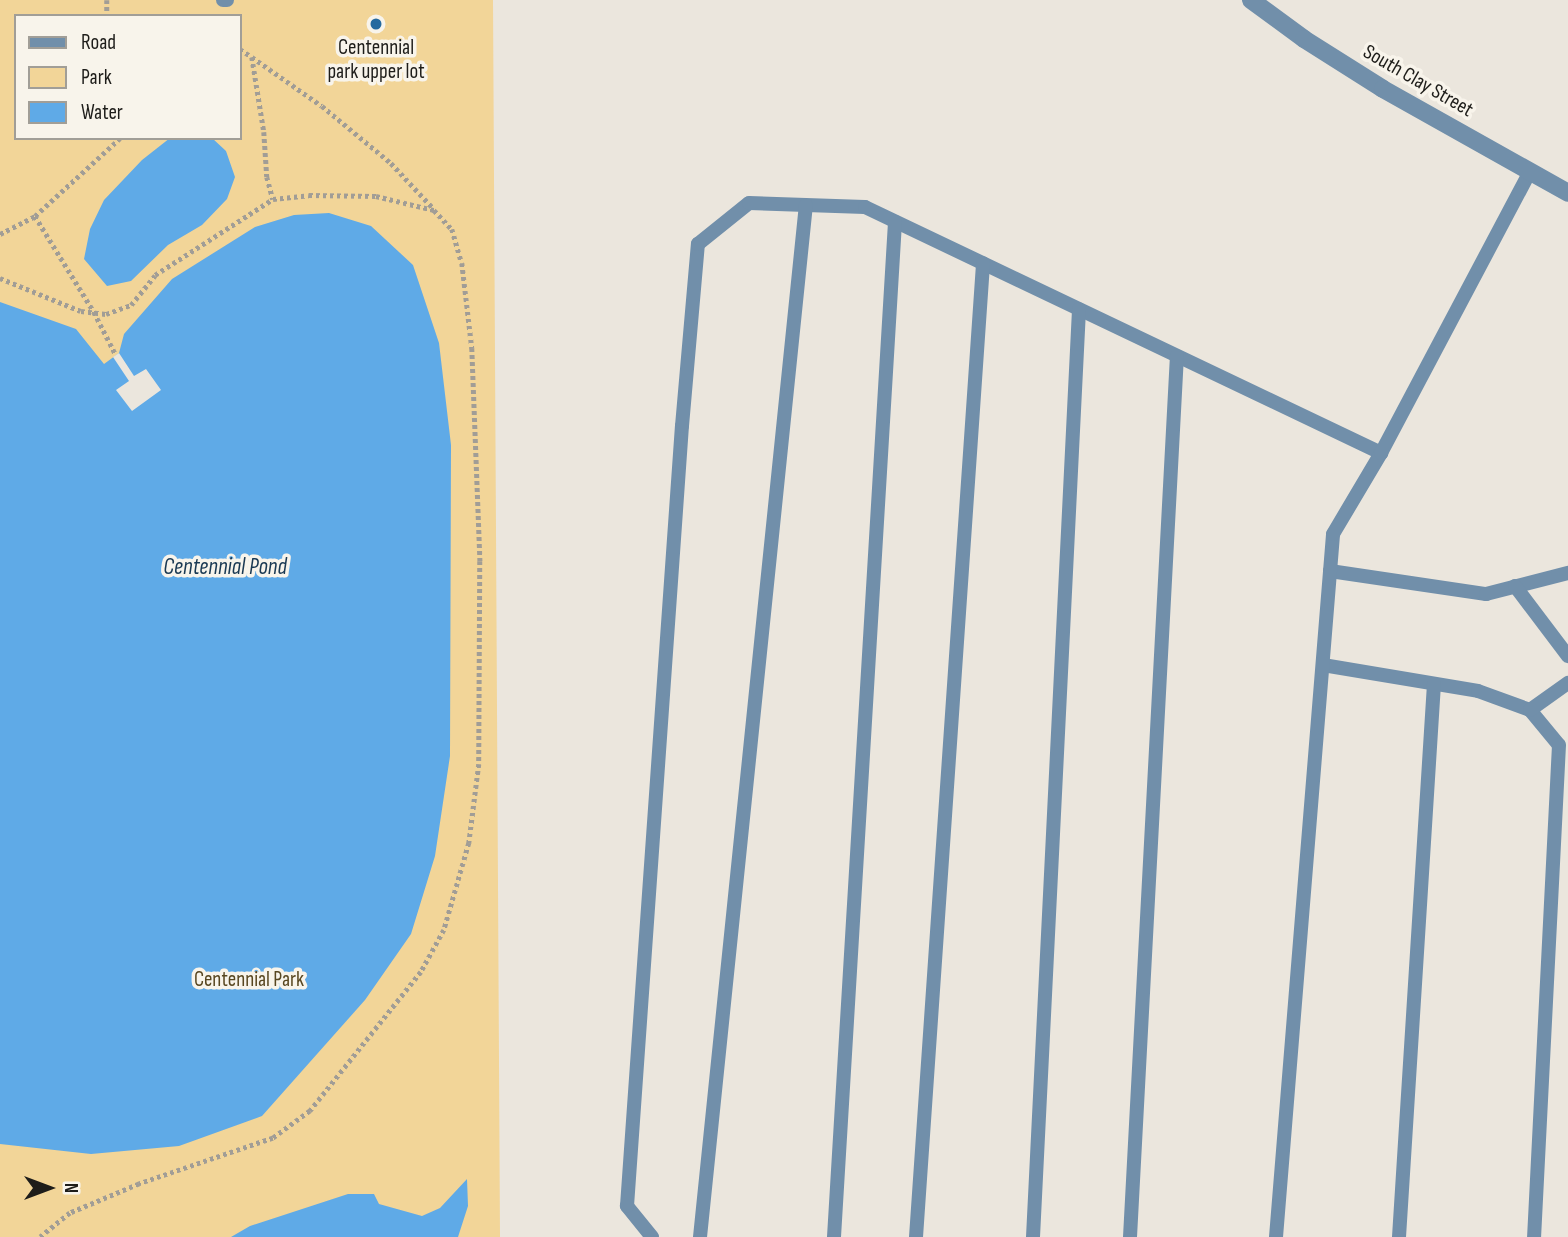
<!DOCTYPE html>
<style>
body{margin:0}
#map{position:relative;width:1568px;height:1237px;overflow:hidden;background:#ebe6dd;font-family:"Sofia Sans Condensed",sans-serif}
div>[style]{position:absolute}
.green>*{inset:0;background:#f2d598}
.water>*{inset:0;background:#5faae7}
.pier>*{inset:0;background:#ebe6dd}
.path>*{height:4.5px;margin-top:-2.25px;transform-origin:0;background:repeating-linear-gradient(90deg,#a19d96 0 3.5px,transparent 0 7px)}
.lane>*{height:14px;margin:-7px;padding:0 7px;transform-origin:7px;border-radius:7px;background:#718faa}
.street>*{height:18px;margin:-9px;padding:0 9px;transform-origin:9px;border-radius:9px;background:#718faa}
.dots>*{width:19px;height:19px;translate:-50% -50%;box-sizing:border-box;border:4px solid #f8f4eb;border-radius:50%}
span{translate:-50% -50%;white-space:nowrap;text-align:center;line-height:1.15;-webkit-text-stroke:7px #f8f4eb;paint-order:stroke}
.poi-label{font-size:21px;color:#1e1d1a}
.street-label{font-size:21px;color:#1e1d1a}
.park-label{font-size:21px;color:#584721}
.water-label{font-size:23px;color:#1a3953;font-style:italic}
.legend{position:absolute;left:14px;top:14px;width:228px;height:126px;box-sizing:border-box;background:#f8f4eb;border:2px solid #a19e97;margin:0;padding:9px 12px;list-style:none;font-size:21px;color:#1e1d1a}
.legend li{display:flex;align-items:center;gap:14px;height:35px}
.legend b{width:35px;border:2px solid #a19e97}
.north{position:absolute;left:14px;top:1153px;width:70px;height:70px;-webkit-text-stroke:5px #f8f4eb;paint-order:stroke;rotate:90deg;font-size:19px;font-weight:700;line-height:28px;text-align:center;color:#1e1d1a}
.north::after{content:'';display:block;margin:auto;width:24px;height:32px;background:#1e1d1a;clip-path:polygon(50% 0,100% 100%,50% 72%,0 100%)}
</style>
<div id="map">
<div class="green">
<div style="clip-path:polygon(evenodd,0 0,493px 0,500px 1237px,0 1237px,0 0,16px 16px,240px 16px,240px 138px,16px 138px,16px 16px)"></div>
</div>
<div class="water">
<div style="clip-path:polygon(170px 138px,212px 138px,226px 151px,235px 177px,227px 199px,202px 225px,168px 245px,131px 281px,107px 286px,84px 259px,90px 229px,104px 200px,142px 160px)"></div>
<div style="clip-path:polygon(329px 213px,371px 226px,413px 265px,439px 343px,451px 445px,450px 756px,435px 856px,411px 934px,365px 1000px,262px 1116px,179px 1146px,91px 1154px,0 1144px,0 302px,76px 329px,104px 364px,119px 353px,124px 334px,172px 279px,255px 227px,294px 215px)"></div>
<div style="clip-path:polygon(467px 1179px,468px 1206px,458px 1237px,231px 1237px,250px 1226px,348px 1194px,374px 1194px,379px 1204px,422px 1216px,440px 1208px)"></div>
</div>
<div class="pier">
<div style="clip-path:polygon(119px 353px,134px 376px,146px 369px,161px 390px,132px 411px,116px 390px,129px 381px,113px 357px)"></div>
</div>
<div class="path">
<div style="left:107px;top:0;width:16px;rotate:90deg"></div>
<div style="left:240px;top:49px;width:14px;rotate:34deg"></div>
<div style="left:252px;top:57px;width:76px;rotate:80.9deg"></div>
<div style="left:264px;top:132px;width:45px;rotate:86.2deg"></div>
<div style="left:267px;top:177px;width:23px;rotate:75deg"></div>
<div style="left:252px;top:57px;width:85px;rotate:35deg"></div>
<div style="left:322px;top:106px;width:89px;rotate:39.6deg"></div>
<div style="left:391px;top:163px;width:63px;rotate:46.9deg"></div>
<div style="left:35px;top:216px;width:113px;rotate:58.4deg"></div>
<div style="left:94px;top:312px;width:48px;rotate:62.9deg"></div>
<div style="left:0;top:234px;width:39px;rotate:-27deg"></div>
<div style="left:35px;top:216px;width:115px;rotate:-42.5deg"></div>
<div style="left:0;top:278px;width:87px;rotate:22.2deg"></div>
<div style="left:81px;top:311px;width:25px;rotate:7deg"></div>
<div style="left:106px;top:314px;width:27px;rotate:-20deg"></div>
<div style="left:131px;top:305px;width:38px;rotate:-51deg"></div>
<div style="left:155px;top:275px;width:140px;rotate:-32.8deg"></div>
<div style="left:273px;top:199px;width:36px;rotate:-6deg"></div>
<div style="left:309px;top:195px;width:67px;rotate:0.9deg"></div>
<div style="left:376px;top:196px;width:60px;rotate:13.6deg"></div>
<div style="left:434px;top:210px;width:26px;rotate:47deg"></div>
<div style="left:452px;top:229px;width:35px;rotate:74deg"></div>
<div style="left:462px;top:263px;width:86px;rotate:83.3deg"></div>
<div style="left:472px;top:348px;width:213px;rotate:87.8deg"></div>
<div style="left:480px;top:561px;width:203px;rotate:90.3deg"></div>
<div style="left:479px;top:764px;width:80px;rotate:97.2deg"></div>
<div style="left:469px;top:843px;width:91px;rotate:106deg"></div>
<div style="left:444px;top:930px;width:48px;rotate:118.7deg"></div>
<div style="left:421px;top:972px;width:178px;rotate:128.6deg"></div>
<div style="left:310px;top:1111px;width:46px;rotate:143.9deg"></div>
<div style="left:273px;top:1138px;width:142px;rotate:161.1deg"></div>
<div style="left:139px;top:1184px;width:75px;rotate:157.2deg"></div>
<div style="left:70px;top:1213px;width:38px;rotate:141deg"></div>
</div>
<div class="lane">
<div style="left:223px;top:0;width:4px"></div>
<div style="left:1330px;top:571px;width:158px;rotate:8.4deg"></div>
<div style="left:1486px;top:594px;width:85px;rotate:-14.4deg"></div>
<div style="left:1515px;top:586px;width:88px;rotate:52.9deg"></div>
<div style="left:1323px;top:665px;width:157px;rotate:9.5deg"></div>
<div style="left:1478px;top:691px;width:55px;rotate:20.1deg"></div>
<div style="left:1530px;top:710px;width:45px;rotate:50.4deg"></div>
<div style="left:1559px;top:745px;width:493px;rotate:92.9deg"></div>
<div style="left:1530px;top:710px;width:47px;rotate:-35.4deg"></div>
<div style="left:652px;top:1237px;width:40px;rotate:-129deg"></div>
<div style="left:627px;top:1206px;width:782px;rotate:-85.97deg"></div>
<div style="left:682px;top:426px;width:183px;rotate:-85deg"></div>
<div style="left:698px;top:244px;width:65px;rotate:-38.8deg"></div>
<div style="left:749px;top:203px;width:116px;rotate:2deg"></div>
<div style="left:865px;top:207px;width:572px;rotate:25.49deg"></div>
<div style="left:700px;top:1237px;width:1037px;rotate:-84.14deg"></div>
<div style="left:834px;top:1237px;width:1017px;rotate:-86.56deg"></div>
<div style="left:916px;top:1237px;width:976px;rotate:-86.06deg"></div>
<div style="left:1033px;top:1237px;width:929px;rotate:-87.16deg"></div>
<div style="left:1130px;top:1237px;width:882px;rotate:-86.95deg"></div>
<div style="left:1276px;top:1237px;width:705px;rotate:-85.36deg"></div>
<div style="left:1333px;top:534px;width:94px;rotate:-59.3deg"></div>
<div style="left:1381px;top:453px;width:319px;rotate:-62.1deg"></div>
<div style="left:1399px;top:1237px;width:554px;rotate:-86.38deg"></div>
</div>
<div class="street">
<div style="left:1251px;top:0;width:66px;rotate:36.3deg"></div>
<div style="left:1304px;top:39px;width:93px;rotate:32.3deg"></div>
<div style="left:1383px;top:89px;width:212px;rotate:29.3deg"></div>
</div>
<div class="dots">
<div style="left:376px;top:24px;background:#256a9f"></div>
</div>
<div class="poi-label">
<span style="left:376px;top:60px">Centennial<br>park upper lot</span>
</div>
<div class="street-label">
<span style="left:1418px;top:81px;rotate:30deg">South Clay Street</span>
</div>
<div class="park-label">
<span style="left:249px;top:980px">Centennial Park</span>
</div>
<div class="water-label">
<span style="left:225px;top:567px">Centennial Pond</span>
</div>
<ul class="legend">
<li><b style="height:9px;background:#718faa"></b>Road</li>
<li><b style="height:19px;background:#f2d598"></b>Park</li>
<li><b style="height:19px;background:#5faae7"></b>Water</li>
</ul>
<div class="north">N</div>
</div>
